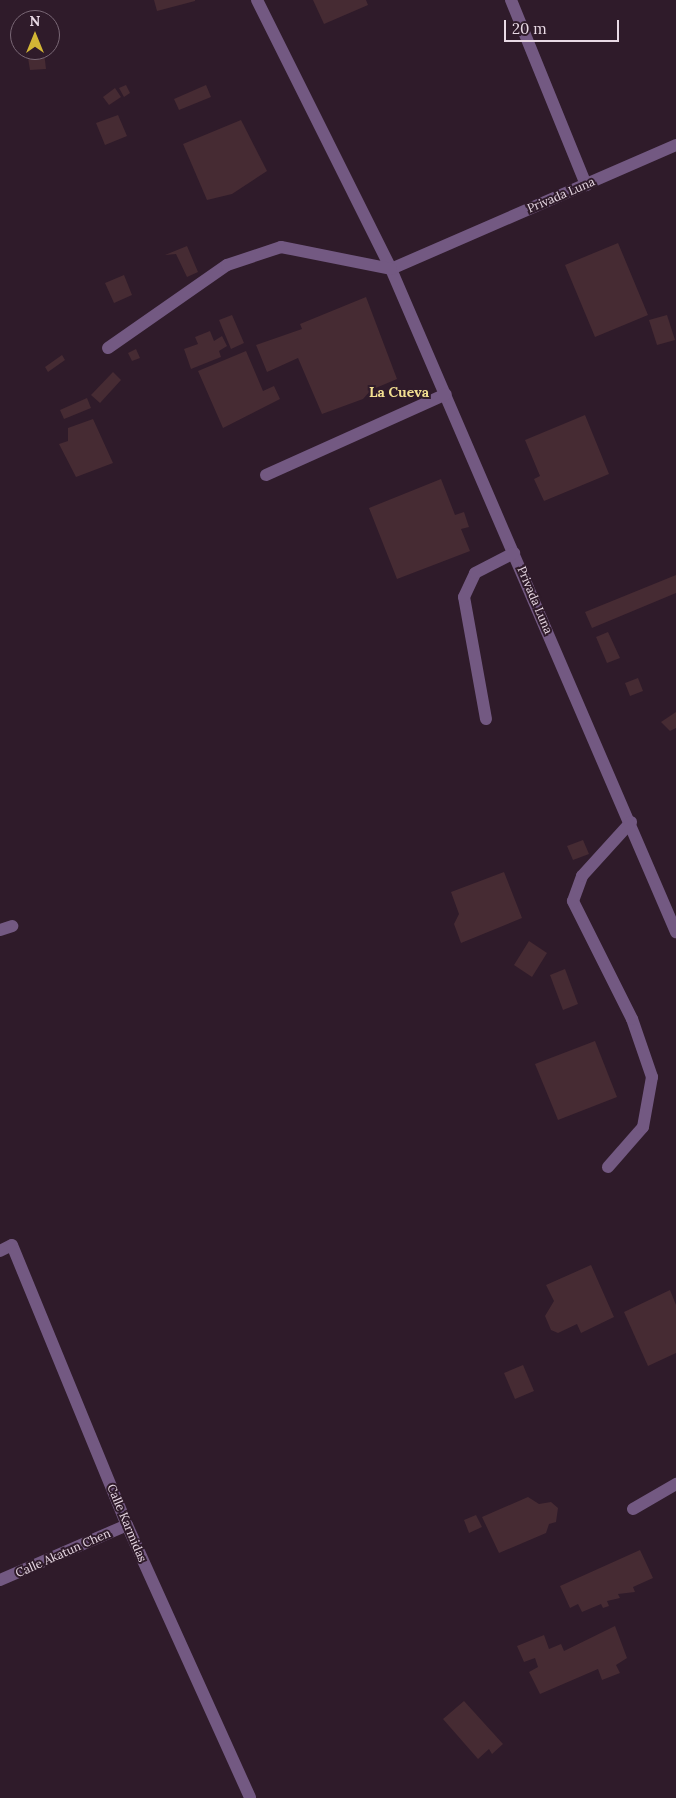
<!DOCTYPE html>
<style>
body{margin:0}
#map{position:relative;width:676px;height:1798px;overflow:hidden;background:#2f1b2a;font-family:Lora,serif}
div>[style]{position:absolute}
.building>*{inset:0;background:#462b33}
.minor>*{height:12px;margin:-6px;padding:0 6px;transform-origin:6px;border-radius:6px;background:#735982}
span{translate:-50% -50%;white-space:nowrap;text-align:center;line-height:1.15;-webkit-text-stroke:4px #2f1b2a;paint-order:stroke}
.street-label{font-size:12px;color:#e9dae5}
.neighbourhood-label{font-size:14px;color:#f2df91;font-weight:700}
.north{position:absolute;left:10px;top:10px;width:50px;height:50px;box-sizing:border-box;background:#2f1b2a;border:1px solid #796775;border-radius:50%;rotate:0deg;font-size:14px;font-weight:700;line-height:20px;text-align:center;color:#e9dae5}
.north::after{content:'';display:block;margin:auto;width:18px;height:22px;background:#d3b635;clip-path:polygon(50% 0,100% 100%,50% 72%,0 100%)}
.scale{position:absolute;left:504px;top:20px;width:115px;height:22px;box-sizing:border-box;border:2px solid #e9dae5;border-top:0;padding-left:6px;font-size:15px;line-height:18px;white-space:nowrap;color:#e9dae5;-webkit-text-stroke:4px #2f1b2a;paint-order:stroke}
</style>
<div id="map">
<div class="building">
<div style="clip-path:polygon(154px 0,195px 0,195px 1px,157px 11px)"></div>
<div style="clip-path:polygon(313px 0,366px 0,368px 5px,324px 24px)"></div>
<div style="clip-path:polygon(27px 52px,44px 52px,46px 69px,30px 70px)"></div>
<div style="clip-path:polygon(126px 85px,130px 93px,124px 97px,119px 88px)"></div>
<div style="clip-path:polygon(206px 85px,211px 97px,179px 110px,174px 99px)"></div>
<div style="clip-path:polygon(115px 88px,121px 97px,109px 105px,103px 97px)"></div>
<div style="clip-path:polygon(118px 115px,127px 136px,105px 145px,96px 123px)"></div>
<div style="clip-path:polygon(241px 120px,267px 171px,232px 194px,207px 200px,183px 144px)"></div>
<div style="clip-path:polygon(618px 243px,648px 315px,595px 337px,565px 265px)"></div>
<div style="clip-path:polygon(187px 246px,198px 272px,187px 277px,176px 254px,165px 255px)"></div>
<div style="clip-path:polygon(124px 275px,132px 295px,114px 303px,105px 283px)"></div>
<div style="clip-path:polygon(366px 297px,397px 379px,371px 390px,363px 399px,322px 414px,298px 358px,267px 372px,256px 345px,302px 329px,300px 324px)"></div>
<div style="clip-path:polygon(232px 315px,244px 343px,231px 349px,219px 320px)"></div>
<div style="clip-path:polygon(667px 315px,675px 340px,657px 345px,649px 320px)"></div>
<div style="clip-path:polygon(210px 331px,214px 341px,222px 336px,227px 346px,219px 351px,221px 357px,191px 369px,184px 349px,198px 344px,195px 337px)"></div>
<div style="clip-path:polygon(136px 349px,140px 358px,132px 361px,128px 353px)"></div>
<div style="clip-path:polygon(246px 351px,263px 391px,274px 386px,280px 399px,223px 428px,198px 371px)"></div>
<div style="clip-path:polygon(62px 355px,65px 360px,48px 372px,45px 367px)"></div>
<div style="clip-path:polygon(113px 372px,121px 380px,100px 403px,91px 395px)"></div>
<div style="clip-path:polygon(87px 398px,91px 408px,64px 419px,60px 410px)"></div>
<div style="clip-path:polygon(585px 415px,609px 474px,544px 501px,534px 479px,540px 476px,525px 440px)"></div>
<div style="clip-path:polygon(93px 419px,113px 463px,76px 477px,59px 444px,68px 441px,68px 428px)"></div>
<div style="clip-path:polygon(441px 479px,455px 515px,464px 512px,469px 527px,461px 529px,470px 551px,397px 579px,369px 508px)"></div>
<div style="clip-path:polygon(676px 575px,676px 593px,592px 628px,585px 612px)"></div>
<div style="clip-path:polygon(608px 632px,620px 658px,607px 663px,596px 637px)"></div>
<div style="clip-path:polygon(638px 678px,643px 691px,630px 696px,625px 683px)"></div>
<div style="clip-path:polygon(676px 712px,676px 728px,670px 731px,661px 722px)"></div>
<div style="clip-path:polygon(583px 840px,589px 854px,573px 860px,567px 846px)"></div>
<div style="clip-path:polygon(504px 872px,522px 918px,461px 943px,454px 924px,459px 914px,451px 892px)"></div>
<div style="clip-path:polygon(529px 941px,547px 953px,532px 977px,514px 965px)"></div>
<div style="clip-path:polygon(565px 969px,578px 1004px,563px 1010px,550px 975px)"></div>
<div style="clip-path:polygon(595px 1041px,617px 1097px,558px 1120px,535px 1064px)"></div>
<div style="clip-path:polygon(591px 1265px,614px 1317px,581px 1333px,577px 1324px,558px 1333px,551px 1330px,545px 1316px,554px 1301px,546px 1285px)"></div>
<div style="clip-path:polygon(670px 1290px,676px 1305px,676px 1353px,648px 1366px,624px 1312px)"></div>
<div style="clip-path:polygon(523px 1365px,534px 1391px,515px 1399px,504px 1373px)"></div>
<div style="clip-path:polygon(528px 1497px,539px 1504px,551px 1502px,558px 1508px,556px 1522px,549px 1524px,546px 1533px,499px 1553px,482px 1517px)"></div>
<div style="clip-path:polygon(476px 1515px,482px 1527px,469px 1533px,464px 1520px)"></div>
<div style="clip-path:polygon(640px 1550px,653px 1578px,633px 1587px,635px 1592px,618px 1594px,620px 1598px,607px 1601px,609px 1606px,603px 1608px,601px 1604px,582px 1612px,578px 1604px,570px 1608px,560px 1586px)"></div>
<div style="clip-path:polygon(615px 1626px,627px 1658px,616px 1665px,620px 1673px,602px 1680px,598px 1669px,540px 1694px,529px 1672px,538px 1667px,535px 1658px,524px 1662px,517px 1646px,544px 1635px,549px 1649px,561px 1644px,564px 1651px)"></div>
<div style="clip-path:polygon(464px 1701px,503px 1744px,492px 1754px,489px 1749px,478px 1759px,443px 1719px)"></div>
</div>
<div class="minor">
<div style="left:257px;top:0;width:301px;rotate:63.5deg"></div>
<div style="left:391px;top:269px;width:722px;rotate:66.74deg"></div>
<div style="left:511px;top:0;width:200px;rotate:67.9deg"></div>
<div style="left:391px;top:269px;width:311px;rotate:-23.5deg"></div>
<div style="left:108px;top:348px;width:145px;rotate:-34.9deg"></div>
<div style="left:227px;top:265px;width:57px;rotate:-18.4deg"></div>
<div style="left:281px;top:247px;width:112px;rotate:11.3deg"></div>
<div style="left:266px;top:475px;width:197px;rotate:-24.2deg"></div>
<div style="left:486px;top:719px;width:124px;rotate:-100.2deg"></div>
<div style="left:464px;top:597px;width:26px;rotate:-65deg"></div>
<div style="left:475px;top:573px;width:44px;rotate:-27.1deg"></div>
<div style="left:0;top:930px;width:13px;rotate:-18deg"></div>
<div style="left:608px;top:1167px;width:53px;rotate:-48.8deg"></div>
<div style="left:643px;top:1127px;width:51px;rotate:-79.8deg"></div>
<div style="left:652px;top:1077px;width:61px;rotate:-109deg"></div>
<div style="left:632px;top:1019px;width:132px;rotate:-116.6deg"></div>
<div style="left:573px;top:901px;width:27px;rotate:-70deg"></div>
<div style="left:582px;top:876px;width:73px;rotate:-47.8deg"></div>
<div style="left:0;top:1251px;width:13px;rotate:-27deg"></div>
<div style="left:12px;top:1245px;width:303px;rotate:67.7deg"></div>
<div style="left:127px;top:1525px;width:299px;rotate:65.7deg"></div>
<div style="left:633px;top:1509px;width:50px;rotate:-30.2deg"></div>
<div style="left:0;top:1580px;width:138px;rotate:-23.4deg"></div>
</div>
<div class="street-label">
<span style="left:561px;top:195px;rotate:-23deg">Privada Luna</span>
<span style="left:535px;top:600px;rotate:67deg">Privada Luna</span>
<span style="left:127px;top:1523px;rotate:67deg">Calle Karmidas</span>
<span style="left:63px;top:1553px;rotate:-24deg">Calle Akatun Chen</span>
</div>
<div class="neighbourhood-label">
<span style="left:399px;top:392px">La Cueva</span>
</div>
<div class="north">N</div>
<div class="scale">20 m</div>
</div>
